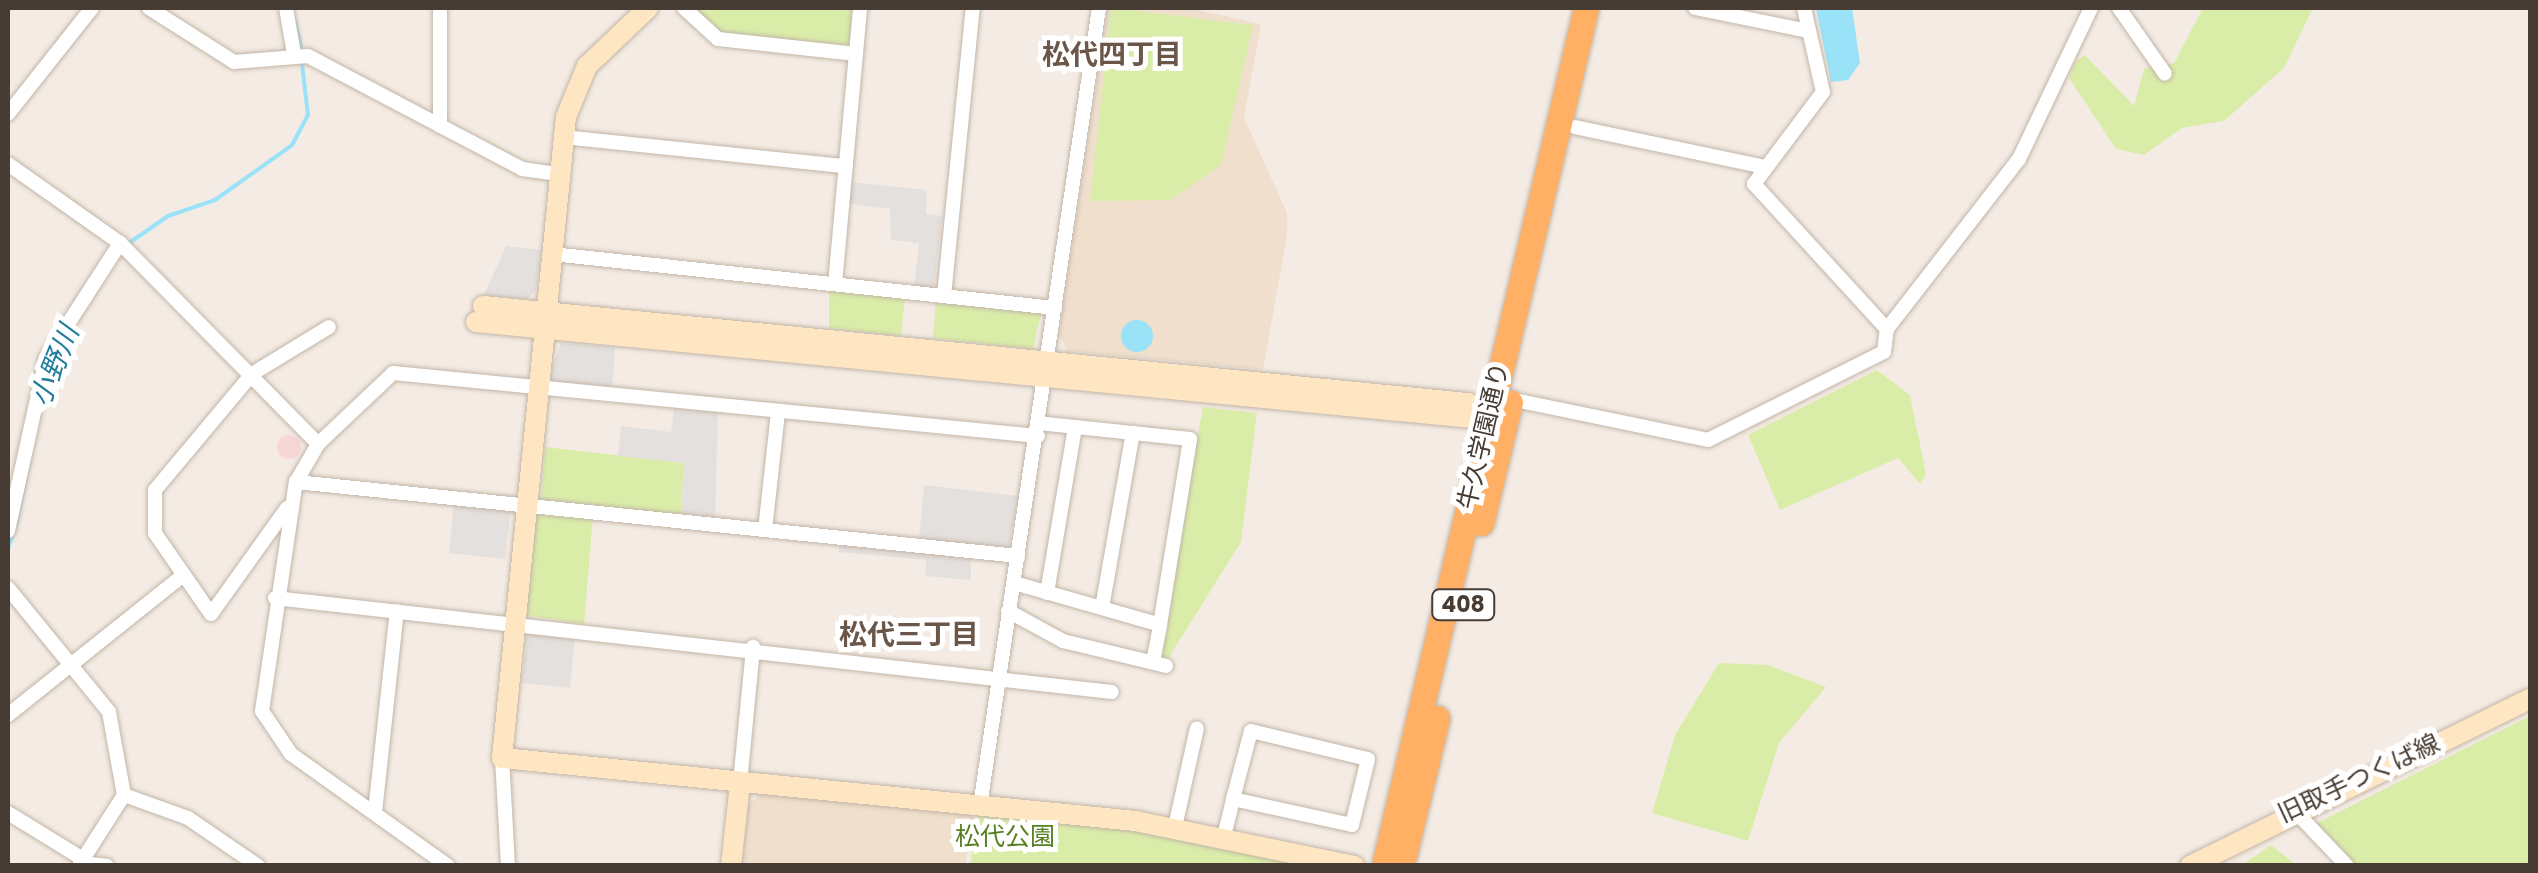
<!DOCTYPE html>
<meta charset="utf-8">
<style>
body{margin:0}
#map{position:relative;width:2538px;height:873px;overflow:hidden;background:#f4ece4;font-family:Poppins,"Noto Sans JP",sans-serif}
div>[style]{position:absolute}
.education>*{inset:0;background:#efdfcc}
.medical>*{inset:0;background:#f6d6d7}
.round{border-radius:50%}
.green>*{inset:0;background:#daeda8}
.parking>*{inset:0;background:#e4e0dd}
.water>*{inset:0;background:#99e2f8}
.stream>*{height:4px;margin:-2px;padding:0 2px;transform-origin:2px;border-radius:2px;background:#99e2f8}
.roads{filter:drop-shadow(0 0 2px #c3b5a8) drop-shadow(0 0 2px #c3b5a8)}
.street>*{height:14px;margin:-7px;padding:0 7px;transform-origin:7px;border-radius:7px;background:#fff}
.secondary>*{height:20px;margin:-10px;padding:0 10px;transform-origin:10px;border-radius:10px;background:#ffe6c3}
.highway>*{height:25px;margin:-12.5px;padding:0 12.5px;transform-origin:12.5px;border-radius:12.5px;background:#ffb064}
span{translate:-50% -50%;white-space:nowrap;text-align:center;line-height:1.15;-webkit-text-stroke:10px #fff;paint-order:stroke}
.shield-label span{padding:2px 8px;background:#fff;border:2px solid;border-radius:8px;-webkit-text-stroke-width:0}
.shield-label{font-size:22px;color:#473c33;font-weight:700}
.street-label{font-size:25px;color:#473c33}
.park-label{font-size:25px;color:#557f20}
.neighbourhood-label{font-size:28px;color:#6b5749;font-weight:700}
.water-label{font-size:28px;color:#1e7d9b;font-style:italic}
.frame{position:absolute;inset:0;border:10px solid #473c33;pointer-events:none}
</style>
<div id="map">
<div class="education">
<div style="clip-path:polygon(1108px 8px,1189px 8px,1261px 24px,1244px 118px,1287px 213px,1287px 235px,1263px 370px,1068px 351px,1059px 335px)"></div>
<div style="clip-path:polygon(760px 794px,975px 814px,965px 865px,742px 866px,748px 805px)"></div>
</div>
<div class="medical">
<div class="round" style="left:277px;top:435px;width:24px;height:24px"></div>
</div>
<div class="green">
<div style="clip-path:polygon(690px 8px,853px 8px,849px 45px,717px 36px)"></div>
<div style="clip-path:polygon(1111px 8px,1253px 25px,1221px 165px,1171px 200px,1090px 201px)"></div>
<div style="clip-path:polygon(2203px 8px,2313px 8px,2284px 68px,2224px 121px,2182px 128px,2144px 155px,2116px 149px,2069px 78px,2075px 62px,2085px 55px,2134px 106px,2144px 69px,2174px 63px)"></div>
<div style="clip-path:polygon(829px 288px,905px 296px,901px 336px,829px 328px)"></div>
<div style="clip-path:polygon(936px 299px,1042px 310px,1033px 349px,933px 338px)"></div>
<div style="clip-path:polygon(1877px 370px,1910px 395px,1926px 474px,1920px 484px,1898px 458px,1780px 510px,1748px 435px)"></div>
<div style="clip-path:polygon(1203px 407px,1257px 413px,1241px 542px,1166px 662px,1157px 660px)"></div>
<div style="clip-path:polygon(545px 447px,684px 463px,681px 518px,541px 503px)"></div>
<div style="clip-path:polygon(537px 512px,593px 517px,584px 624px,524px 615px)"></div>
<div style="clip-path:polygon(1719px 663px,1768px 665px,1826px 687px,1779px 743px,1748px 841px,1652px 813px,1675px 735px)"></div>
<div style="clip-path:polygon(2530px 716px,2530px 865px,2344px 865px,2317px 823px)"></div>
<div style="clip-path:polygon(980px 806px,1135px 821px,1326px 866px,970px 866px)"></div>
<div style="clip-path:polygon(2271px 845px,2296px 865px,2241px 865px,2242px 865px)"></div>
</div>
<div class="parking">
<div style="clip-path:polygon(850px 182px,927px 190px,926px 214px,942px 216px,934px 287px,914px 287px,919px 243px,891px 240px,890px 209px,849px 204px)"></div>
<div style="clip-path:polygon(506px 246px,541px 250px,536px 291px,526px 299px,484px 295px)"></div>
<div style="clip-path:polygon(561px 343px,615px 347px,612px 390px,547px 382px)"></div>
<div style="clip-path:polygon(674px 409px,718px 412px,715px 519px,681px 518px,684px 463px,618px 456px,621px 426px,671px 432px)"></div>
<div style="clip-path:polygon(924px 485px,1019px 496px,1008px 548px,919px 539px)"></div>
<div style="clip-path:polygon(454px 502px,511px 508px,505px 559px,449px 553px)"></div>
<div style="clip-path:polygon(840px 542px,971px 556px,971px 580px,925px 576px,926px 560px,839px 552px)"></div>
<div style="clip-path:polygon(527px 631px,575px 635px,570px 688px,522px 683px)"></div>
</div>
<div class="water">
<div style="clip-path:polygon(1816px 8px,1852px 8px,1860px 63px,1848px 80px,1831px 82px)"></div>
<div class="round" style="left:1121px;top:320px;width:32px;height:32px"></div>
</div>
<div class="stream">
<div style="left:295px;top:21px;width:26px;rotate:77deg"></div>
<div style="left:129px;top:243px;width:47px;rotate:-34.7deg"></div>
<div style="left:168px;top:216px;width:50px;rotate:-18.8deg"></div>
<div style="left:215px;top:200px;width:95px;rotate:-35.5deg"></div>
<div style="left:292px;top:145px;width:34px;rotate:-62deg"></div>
<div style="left:308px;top:115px;width:51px;rotate:-96.7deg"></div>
<div style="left:16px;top:525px;width:69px;rotate:-78.4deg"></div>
<div style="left:8px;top:548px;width:15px;rotate:-70deg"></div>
</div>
<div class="roads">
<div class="street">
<div style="left:149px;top:8px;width:101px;rotate:32.4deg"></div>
<div style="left:234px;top:62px;width:74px;rotate:-4.6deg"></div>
<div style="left:308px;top:56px;width:242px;rotate:27.8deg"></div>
<div style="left:522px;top:169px;width:37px;rotate:8deg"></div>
<div style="left:286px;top:8px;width:47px;rotate:80.1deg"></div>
<div style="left:684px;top:8px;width:46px;rotate:42.4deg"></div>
<div style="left:718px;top:39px;width:139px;rotate:6.2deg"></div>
<div style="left:1695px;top:8px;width:115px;rotate:11.5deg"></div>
<div style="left:1804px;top:8px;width:86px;rotate:77.3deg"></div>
<div style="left:1823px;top:92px;width:115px;rotate:126.9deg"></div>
<div style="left:1754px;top:184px;width:197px;rotate:47.5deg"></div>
<div style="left:2119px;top:8px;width:80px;rotate:55.1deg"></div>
<div style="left:8px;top:114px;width:135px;rotate:-51.6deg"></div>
<div style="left:440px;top:126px;width:118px;rotate:-90deg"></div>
<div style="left:1575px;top:127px;width:194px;rotate:11.9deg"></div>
<div style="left:563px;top:137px;width:284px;rotate:5.9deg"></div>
<div style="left:8px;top:164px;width:137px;rotate:35.2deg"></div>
<div style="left:120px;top:243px;width:282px;rotate:45.4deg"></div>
<div style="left:552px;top:254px;width:506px;rotate:6.13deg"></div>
<div style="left:835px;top:284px;width:277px;rotate:-84.8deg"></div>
<div style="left:944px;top:296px;width:289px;rotate:-84.3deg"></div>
<div style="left:1510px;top:399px;width:202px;rotate:11.7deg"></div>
<div style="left:1708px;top:440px;width:197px;rotate:-26.6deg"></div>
<div style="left:1884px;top:352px;width:23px;rotate:-83deg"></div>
<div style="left:1887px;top:329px;width:215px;rotate:-52.2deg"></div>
<div style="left:2019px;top:159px;width:167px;rotate:-64.5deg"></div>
<div style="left:296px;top:482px;width:726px;rotate:5.85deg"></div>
<div style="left:287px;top:508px;width:130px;rotate:125.6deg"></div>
<div style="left:211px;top:614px;width:98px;rotate:-124.7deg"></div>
<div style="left:155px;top:533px;width:43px;rotate:-90deg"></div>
<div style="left:155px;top:490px;width:151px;rotate:-50.1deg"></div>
<div style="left:252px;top:374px;width:90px;rotate:-31.4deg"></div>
<div style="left:765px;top:530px;width:118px;rotate:-83.7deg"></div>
<div style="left:8px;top:531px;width:177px;rotate:-77.6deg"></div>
<div style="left:46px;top:358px;width:137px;rotate:-57.2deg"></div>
<div style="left:1014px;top:583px;width:152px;rotate:16deg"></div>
<div style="left:1160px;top:625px;width:188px;rotate:-80.8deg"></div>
<div style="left:1190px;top:439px;width:152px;rotate:-174deg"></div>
<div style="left:8px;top:588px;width:160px;rotate:50.8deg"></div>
<div style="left:109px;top:712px;width:84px;rotate:79.8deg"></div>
<div style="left:124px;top:795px;width:76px;rotate:122.6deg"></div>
<div style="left:83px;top:859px;width:88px;rotate:-148.5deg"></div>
<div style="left:1047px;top:593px;width:168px;rotate:-80.4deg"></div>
<div style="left:275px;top:598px;width:842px;rotate:6.41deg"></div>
<div style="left:1102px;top:608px;width:178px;rotate:-80deg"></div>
<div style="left:1008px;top:611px;width:63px;rotate:28.6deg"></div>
<div style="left:1063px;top:641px;width:106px;rotate:13.6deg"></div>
<div style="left:1153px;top:662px;width:38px;rotate:-79deg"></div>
<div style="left:8px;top:715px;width:223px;rotate:-38.6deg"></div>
<div style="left:502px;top:758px;width:108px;rotate:86.8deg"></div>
<div style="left:740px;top:783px;width:137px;rotate:-84.5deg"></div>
<div style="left:124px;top:795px;width:68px;rotate:19.8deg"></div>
<div style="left:188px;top:818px;width:85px;rotate:34.4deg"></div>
<div style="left:980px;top:806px;width:807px;rotate:-81.52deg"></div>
<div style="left:2293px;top:809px;width:79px;rotate:46.5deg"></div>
<div style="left:375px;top:812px;width:202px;rotate:-83.8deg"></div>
<div style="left:1175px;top:827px;width:101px;rotate:-77.5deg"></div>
<div style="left:1224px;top:836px;width:38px;rotate:-76deg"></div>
<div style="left:1233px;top:799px;width:70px;rotate:-75.2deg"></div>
<div style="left:1251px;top:731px;width:120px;rotate:13.5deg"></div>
<div style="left:1368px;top:759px;width:68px;rotate:103.6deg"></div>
<div style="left:1352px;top:825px;width:122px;rotate:-167.7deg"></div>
<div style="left:80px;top:863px;width:27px;rotate:6deg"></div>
<div style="left:448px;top:866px;width:193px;rotate:-144.5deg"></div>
<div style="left:291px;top:754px;width:52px;rotate:-124deg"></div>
<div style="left:262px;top:711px;width:232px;rotate:-81.6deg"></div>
<div style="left:296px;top:482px;width:44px;rotate:-59.9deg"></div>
<div style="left:318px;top:444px;width:103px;rotate:-43.4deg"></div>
<div style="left:393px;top:373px;width:648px;rotate:5.58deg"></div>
</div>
<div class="secondary">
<div style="left:648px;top:8px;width:84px;rotate:136.4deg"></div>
<div style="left:587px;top:66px;width:55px;rotate:112.4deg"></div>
<div style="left:566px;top:117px;width:644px;rotate:95.7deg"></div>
<div style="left:502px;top:758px;width:636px;rotate:5.68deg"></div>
<div style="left:1135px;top:821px;width:224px;rotate:11.6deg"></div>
<div style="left:483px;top:306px;width:989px;rotate:5.63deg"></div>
<div style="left:1467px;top:403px;width:38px;rotate:22deg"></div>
<div style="left:476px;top:322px;width:1032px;rotate:5.51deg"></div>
<div style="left:731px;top:866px;width:83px;rotate:-83.8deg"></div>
<div style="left:2190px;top:866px;width:379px;rotate:-26.2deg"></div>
</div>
<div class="highway">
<div style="left:1481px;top:523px;width:124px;rotate:-76.5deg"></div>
<div style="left:1403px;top:859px;width:145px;rotate:-76.4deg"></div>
<div style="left:1384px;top:866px;width:881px;rotate:-76.75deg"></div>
</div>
</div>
<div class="shield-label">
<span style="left:1463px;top:605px">408</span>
</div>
<div class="street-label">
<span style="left:1484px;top:436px;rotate:-77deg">牛久学園通り</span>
<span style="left:2359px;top:779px;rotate:-25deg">旧取手つくば線</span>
</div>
<div class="park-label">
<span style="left:1005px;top:837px">松代公園</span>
</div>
<div class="neighbourhood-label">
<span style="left:1112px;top:55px">松代四丁目</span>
<span style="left:909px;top:635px">松代三丁目</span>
</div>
<div class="water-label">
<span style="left:55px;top:366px;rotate:-68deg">小野川</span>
</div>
<div class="frame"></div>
</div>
